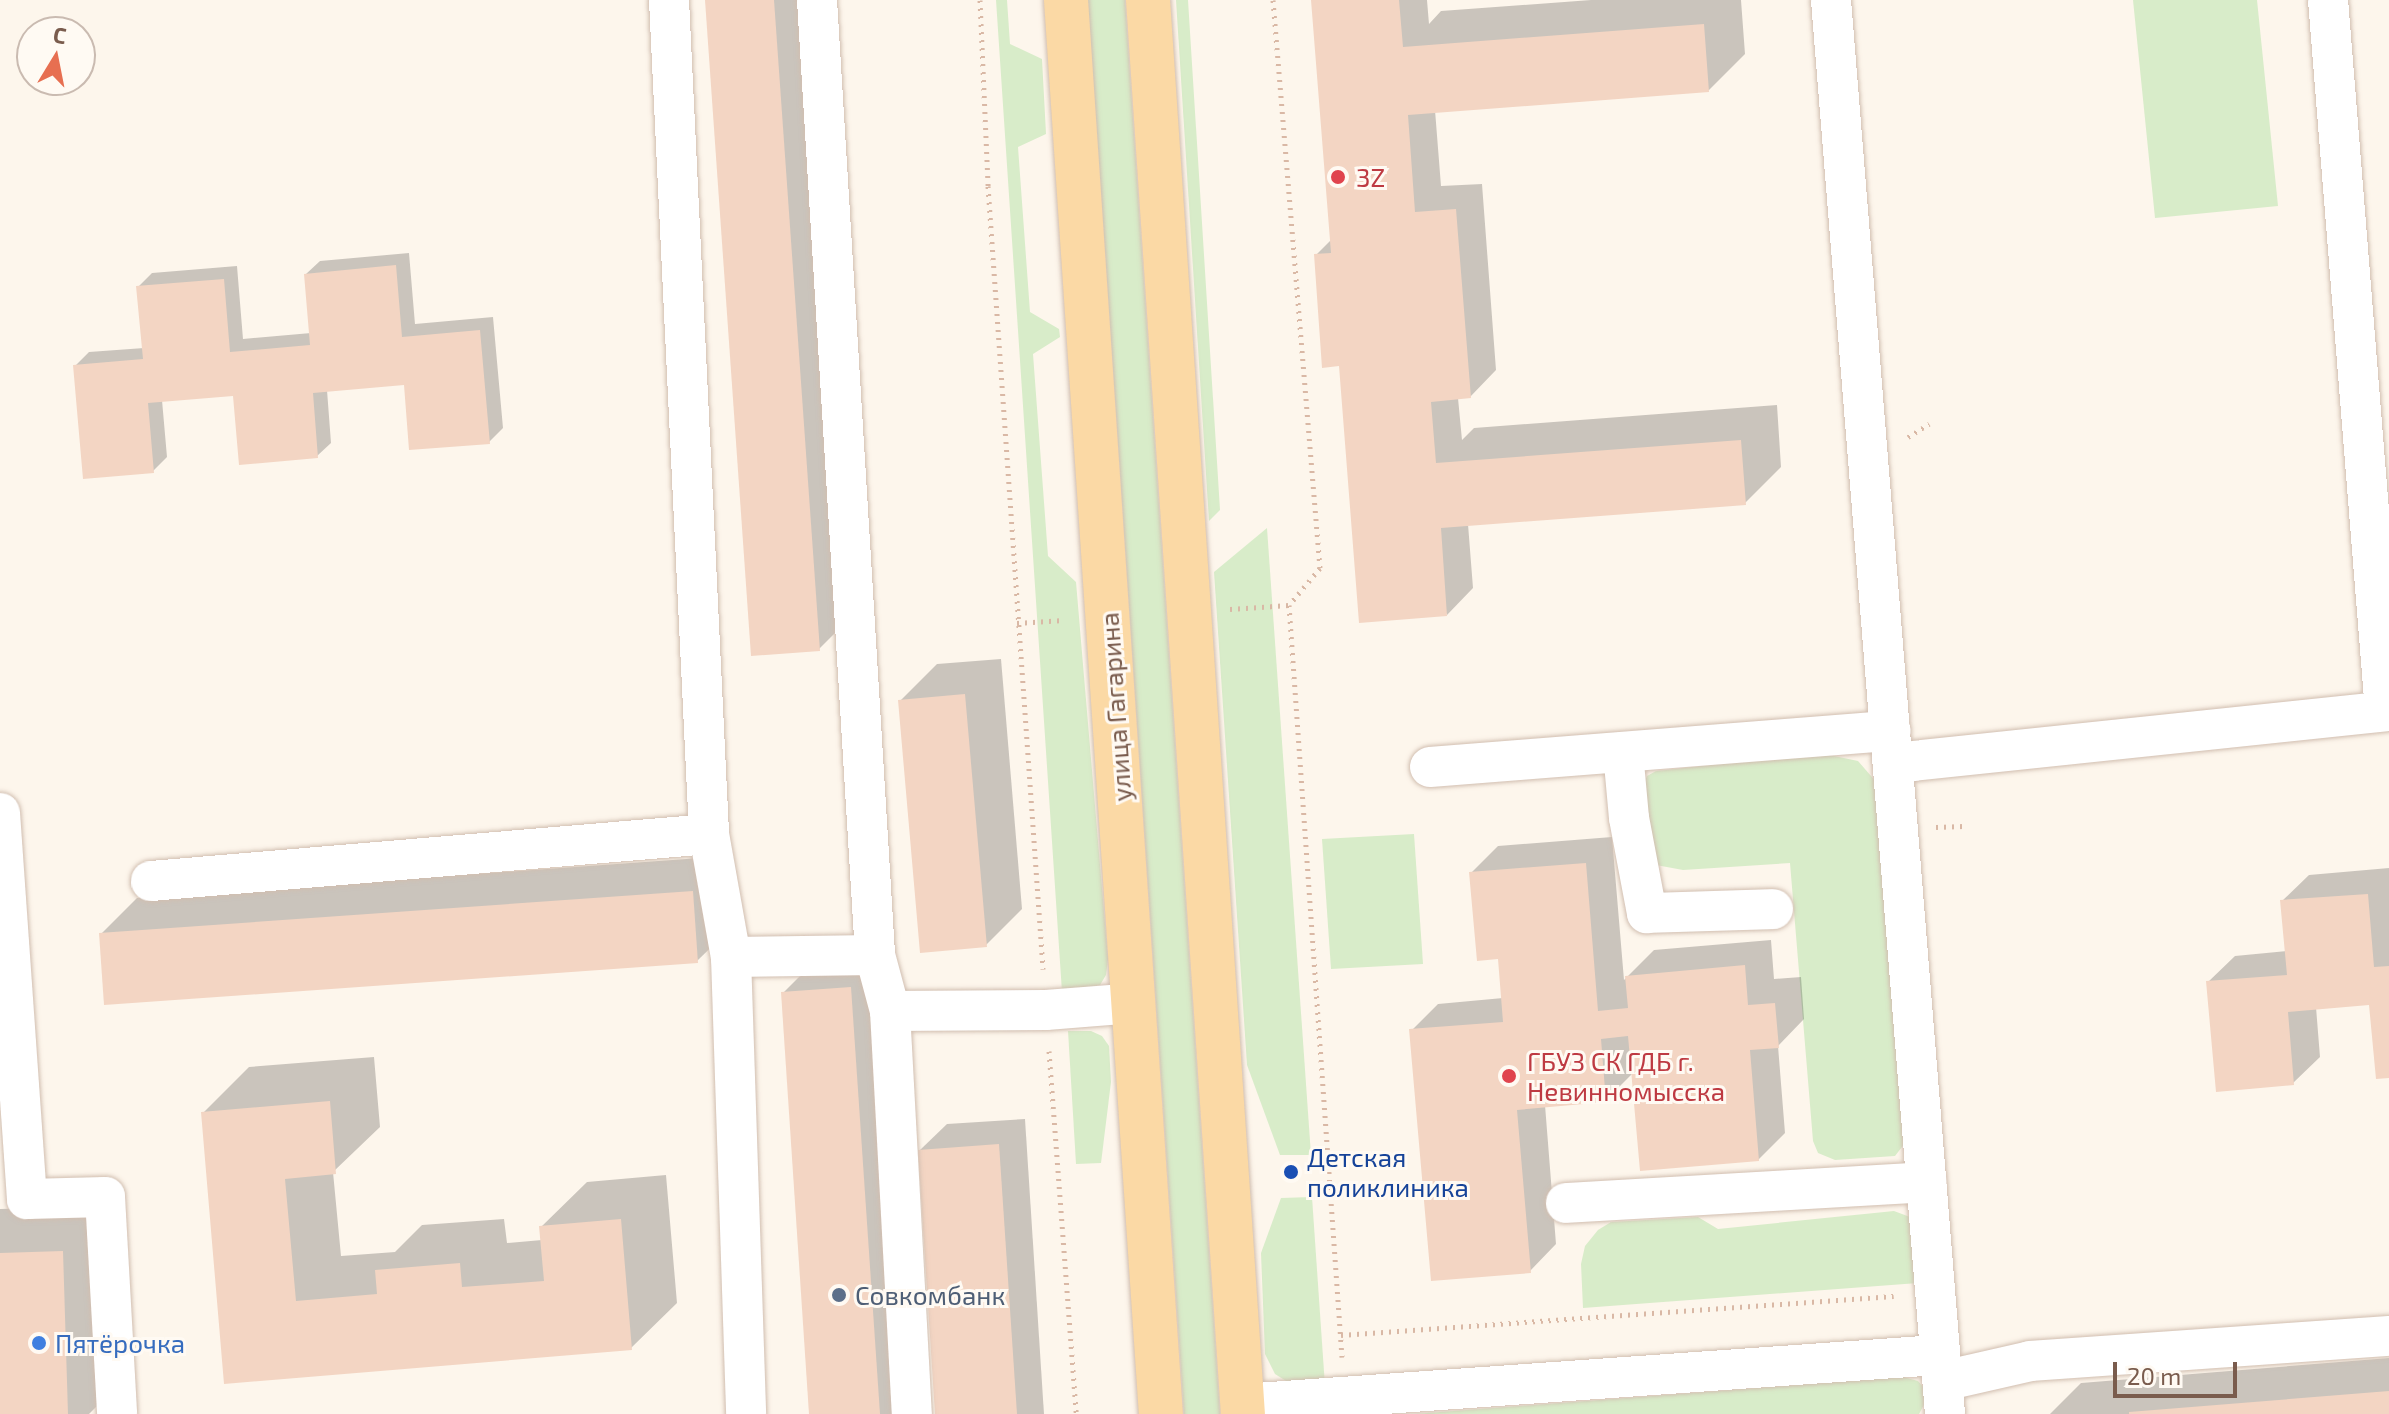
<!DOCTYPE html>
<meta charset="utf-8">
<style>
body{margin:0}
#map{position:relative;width:2389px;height:1414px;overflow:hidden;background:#fdf6ec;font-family:"Exo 2",sans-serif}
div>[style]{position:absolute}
.green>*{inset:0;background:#d8ecc9}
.shadow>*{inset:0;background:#0003}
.building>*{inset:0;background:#f3d5c3}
.path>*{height:5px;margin-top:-2.5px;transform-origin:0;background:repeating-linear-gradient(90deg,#d9b8a5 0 2px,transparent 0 8px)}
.roads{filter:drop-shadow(0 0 2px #d1beb0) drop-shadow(0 0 2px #d1beb0)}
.minor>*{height:40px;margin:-20px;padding:0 20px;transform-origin:20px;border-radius:20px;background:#fff}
.major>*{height:44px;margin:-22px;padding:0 22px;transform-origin:22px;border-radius:22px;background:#fbd9a5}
.dots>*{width:22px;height:22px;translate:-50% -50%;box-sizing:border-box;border:4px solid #fffaf3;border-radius:50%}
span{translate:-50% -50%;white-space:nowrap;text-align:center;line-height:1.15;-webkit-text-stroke:6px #fffaf3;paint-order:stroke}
.health-label{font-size:26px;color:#be3a42}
.left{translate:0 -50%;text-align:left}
.street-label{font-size:26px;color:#7a5c4d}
.transit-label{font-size:26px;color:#164399}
.service-label{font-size:26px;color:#4e5e75}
.shop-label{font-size:26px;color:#366cbe}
.north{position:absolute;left:16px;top:16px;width:80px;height:80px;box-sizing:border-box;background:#fffaf3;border:2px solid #cabbb1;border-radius:50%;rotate:10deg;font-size:22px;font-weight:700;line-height:32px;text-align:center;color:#7a5c4d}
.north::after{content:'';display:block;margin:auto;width:28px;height:36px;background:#e76f51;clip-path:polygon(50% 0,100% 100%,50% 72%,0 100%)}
.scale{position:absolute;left:2113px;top:1362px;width:124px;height:36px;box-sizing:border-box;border:4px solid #7a5c4d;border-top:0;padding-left:10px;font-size:24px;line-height:28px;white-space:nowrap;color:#7a5c4d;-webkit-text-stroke:6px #fffaf3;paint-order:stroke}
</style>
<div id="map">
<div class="green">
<div style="clip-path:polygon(996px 0,1007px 0,1010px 44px,1042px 59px,1046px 134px,1018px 147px,1030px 312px,1059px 329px,1060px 337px,1033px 354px,1048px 556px,1076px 582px,1108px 959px,1106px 975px,1100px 985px,1062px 992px)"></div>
<div style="clip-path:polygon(1088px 0,1125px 0,1220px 1414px,1184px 1414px)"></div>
<div style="clip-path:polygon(1176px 0,1188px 0,1220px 510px,1209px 521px)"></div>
<div style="clip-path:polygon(2133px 0,2257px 0,2278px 206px,2155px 218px)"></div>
<div style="clip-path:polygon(1267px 528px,1311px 1155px,1280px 1155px,1247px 1065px,1214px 572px)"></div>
<div style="clip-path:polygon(1820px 753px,1858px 761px,1878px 784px,1905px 1143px,1895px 1156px,1835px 1160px,1818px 1153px,1813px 1141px,1790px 863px,1683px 870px,1656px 865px,1642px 788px,1647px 776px,1656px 771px)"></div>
<div style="clip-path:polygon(1414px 834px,1423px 964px,1331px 969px,1322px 839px)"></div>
<div style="clip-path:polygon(1068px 1031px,1091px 1031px,1102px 1036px,1109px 1046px,1111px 1082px,1101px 1163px,1076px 1164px)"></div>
<div style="clip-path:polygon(1312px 1197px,1325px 1386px,1291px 1384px,1275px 1374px,1265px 1354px,1261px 1253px,1281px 1198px)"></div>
<div style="clip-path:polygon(1894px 1211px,1910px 1217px,1918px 1283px,1583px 1308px,1581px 1264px,1585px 1246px,1598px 1230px,1611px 1222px,1698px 1217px,1718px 1229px)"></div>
<div style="clip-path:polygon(1903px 1377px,1918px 1381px,1925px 1389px,1927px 1399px,1919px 1414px,1414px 1414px)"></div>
</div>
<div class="shadow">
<div style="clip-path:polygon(707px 0,813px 0,855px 613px,819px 649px)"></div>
<div style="clip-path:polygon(1313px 0,1427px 0,1429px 24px,1441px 11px,1591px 0,1741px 0,1745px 54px,1709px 90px,1435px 110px,1441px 186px,1482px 184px,1496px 370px,1470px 397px,1458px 398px,1462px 440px,1474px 428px,1777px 405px,1781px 467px,1745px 503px,1468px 524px,1473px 588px,1447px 615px,1341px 364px,1316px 255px,1332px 239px)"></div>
<div style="clip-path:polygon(409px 253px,415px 324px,493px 317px,503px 428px,489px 442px,405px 383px,327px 390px,331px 443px,317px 456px,235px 394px,162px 400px,167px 457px,153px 471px,75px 366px,89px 352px,144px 348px,138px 287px,152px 273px,237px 266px,243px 339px,311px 333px,306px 274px,320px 261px)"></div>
<div style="clip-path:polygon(1001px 659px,1022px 909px,986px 945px,900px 701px,937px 664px)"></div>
<div style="clip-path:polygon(1612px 837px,1624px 980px,1654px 950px,1771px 940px,1774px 979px,1801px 977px,1804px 1019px,1778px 1046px,1785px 1133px,1758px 1160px,1634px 1072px,1606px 1100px,1545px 1105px,1556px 1244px,1530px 1271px,1412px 1030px,1438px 1004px,1503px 998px,1500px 957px,1471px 873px,1498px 846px)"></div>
<div style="clip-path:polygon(728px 856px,734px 925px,697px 961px,101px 934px,137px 898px)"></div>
<div style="clip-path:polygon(2389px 868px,2389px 1076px,2371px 1002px,2316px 1007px,2320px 1057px,2293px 1083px,2208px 982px,2235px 956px,2287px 951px,2282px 901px,2309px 875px)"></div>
<div style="clip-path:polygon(886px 952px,918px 1414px,811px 1414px,783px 993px,819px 957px)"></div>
<div style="clip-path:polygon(374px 1057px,380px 1127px,333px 1172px,341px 1256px,395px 1252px,422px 1225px,504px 1219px,507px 1243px,542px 1240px,541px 1227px,587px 1182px,666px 1175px,677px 1303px,631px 1348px,226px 1382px,204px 1112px,249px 1067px)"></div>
<div style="clip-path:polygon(1025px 1119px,1044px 1414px,937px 1414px,920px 1150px,947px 1124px)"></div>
<div style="clip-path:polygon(108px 1206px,113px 1390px,89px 1414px,0 1414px,0 1209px)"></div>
<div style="clip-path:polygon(2389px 1358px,2389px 1414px,2050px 1414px,2081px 1383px)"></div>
</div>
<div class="building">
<div style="clip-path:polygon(705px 0,774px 0,820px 651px,751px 656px)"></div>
<div style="clip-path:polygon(1311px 0,1399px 0,1403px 47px,1704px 24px,1709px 92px,1408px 115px,1415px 212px,1456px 209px,1471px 398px,1431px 402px,1436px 463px,1741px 440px,1746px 505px,1441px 528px,1447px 616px,1359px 623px,1339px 366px,1322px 368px,1314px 254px,1331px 253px)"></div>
<div style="clip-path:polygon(396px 265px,402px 337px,480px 330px,490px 444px,409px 450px,404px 385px,313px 393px,318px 458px,239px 465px,233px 396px,148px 403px,154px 473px,83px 479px,73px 365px,143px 359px,136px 286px,224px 279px,230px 352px,310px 345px,304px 274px)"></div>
<div style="clip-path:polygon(965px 694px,987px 947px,920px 953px,898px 700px)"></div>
<div style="clip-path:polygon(1586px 863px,1598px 1011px,1628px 1008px,1625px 976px,1745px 965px,1748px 1005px,1775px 1003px,1779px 1048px,1750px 1050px,1759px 1161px,1640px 1171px,1628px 1036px,1601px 1039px,1606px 1102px,1517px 1110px,1531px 1273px,1431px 1281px,1409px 1029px,1503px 1022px,1498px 959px,1477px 961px,1469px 872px)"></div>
<div style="clip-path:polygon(693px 891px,698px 963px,104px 1005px,99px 933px)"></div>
<div style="clip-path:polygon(2368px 894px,2374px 967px,2389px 966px,2389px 1078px,2376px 1079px,2369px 1005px,2288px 1012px,2294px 1085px,2216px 1092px,2206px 981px,2287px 975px,2280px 900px)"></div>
<div style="clip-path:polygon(851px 987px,880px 1414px,809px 1414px,781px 992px)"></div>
<div style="clip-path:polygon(330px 1101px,336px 1174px,285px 1179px,296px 1301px,377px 1294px,375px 1270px,460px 1263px,462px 1287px,544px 1281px,539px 1226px,621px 1219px,632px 1350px,224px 1384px,201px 1112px)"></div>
<div style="clip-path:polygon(999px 1144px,1017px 1414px,935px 1414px,918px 1150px)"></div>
<div style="clip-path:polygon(63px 1251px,68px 1414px,0 1414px,0 1253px)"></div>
<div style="clip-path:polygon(2389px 1391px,2389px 1414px,2129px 1414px,2129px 1412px)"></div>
</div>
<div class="path">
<div style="left:980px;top:0;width:186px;rotate:87.5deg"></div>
<div style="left:988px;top:186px;width:785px;rotate:85.98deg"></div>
<div style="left:1273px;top:0;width:570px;rotate:85.27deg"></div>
<div style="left:1320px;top:568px;width:48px;rotate:130deg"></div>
<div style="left:1289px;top:605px;width:754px;rotate:85.97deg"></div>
<div style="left:1908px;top:437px;width:25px;rotate:-32deg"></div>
<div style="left:1230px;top:609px;width:59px;rotate:-3.9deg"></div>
<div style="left:1017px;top:623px;width:47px;rotate:-3.7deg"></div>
<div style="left:1936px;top:827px;width:28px;rotate:-2deg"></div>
<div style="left:1049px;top:1051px;width:364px;rotate:85.7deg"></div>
<div style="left:1341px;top:1335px;width:554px;rotate:-4.03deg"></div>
</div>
<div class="roads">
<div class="minor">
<div style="left:669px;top:0;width:835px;rotate:87.25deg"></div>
<div style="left:817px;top:0;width:957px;rotate:86.52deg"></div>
<div style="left:1831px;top:0;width:1419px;rotate:85.39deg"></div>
<div style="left:1623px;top:752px;width:66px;rotate:84.8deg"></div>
<div style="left:1629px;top:818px;width:97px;rotate:79.3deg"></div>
<div style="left:1647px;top:913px;width:126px;rotate:-1.8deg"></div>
<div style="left:1894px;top:763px;width:494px;rotate:-6deg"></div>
<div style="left:2385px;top:711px;width:713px;rotate:-94.58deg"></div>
<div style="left:1430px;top:767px;width:462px;rotate:-4.5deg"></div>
<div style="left:0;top:813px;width:387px;rotate:86deg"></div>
<div style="left:27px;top:1199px;width:78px;rotate:-1.5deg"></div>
<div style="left:105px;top:1197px;width:217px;rotate:86.8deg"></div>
<div style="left:151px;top:881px;width:560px;rotate:-4.81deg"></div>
<div style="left:709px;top:834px;width:125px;rotate:79.9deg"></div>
<div style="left:731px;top:957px;width:457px;rotate:88.1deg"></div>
<div style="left:731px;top:957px;width:144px;rotate:-0.8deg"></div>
<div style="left:875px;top:955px;width:58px;rotate:75deg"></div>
<div style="left:890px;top:1011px;width:156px;rotate:-0.4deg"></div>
<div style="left:1046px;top:1010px;width:88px;rotate:-4.5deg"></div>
<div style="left:890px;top:1011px;width:404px;rotate:86.9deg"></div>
<div style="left:1566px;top:1203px;width:361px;rotate:-3.3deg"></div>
<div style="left:1943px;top:1381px;width:89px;rotate:-12.9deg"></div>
<div style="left:2030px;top:1361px;width:360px;rotate:-4deg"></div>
<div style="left:1242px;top:1404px;width:698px;rotate:-4.03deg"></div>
</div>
<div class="major">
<div style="left:1066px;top:0;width:1417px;rotate:86.16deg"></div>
<div style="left:1148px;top:0;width:1417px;rotate:86.16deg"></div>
</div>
</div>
<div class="dots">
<div style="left:1338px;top:177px;background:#e0444e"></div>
<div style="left:1509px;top:1076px;background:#e0444e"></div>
<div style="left:1291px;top:1172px;background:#1a4fb4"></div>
<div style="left:839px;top:1295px;background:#5c6f8a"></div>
<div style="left:39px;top:1343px;background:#3f7fe0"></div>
</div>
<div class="health-label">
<span class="left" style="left:1356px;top:177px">3Z</span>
<span class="left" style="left:1527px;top:1076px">ГБУЗ СК ГДБ г.<br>Невинномысска</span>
</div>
<div class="street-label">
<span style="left:1115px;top:707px;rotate:-94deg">улица Гагарина</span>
</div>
<div class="transit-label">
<span class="left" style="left:1307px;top:1172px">Детская<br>поликлиника</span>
</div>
<div class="service-label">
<span class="left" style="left:855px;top:1295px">Совкомбанк</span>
</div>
<div class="shop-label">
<span class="left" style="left:55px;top:1343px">Пятёрочка</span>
</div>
<div class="north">С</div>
<div class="scale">20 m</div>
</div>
